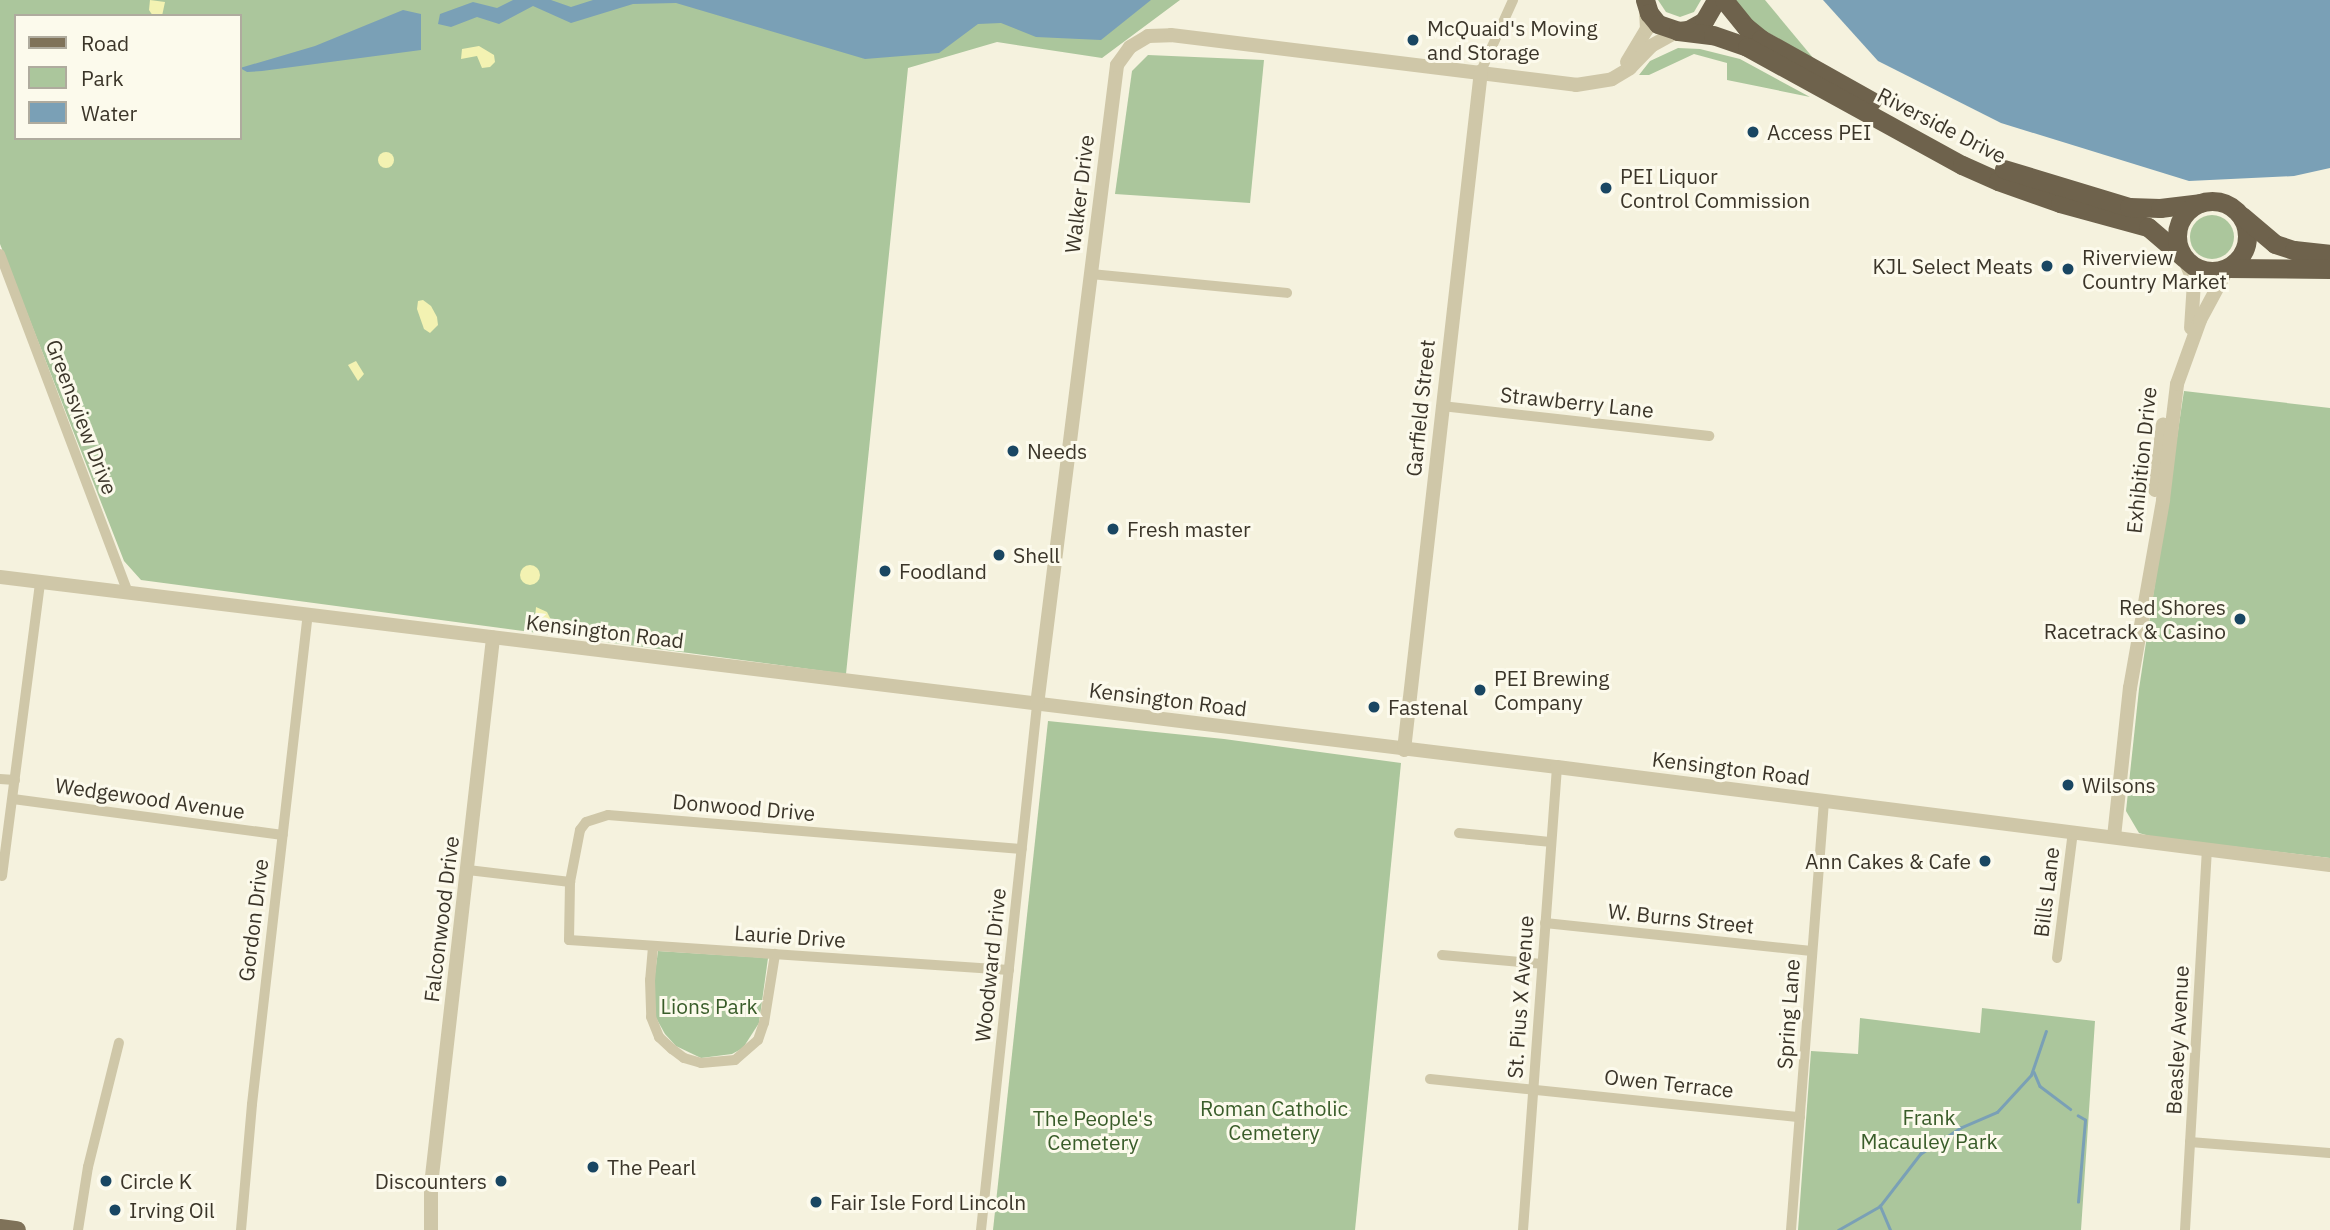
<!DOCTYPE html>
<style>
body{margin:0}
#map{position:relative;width:2330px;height:1230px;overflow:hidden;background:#f5f2de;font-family:"IBM Plex Sans",sans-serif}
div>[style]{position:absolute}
.green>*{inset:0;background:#abc69c}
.round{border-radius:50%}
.sand>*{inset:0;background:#f3f2b2}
.water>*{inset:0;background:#7aa0b6}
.stream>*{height:2.5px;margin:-1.25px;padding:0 1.25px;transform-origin:1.25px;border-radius:1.25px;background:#7aa0b6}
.minor>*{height:10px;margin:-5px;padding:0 5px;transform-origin:5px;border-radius:5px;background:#cfc7a8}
.tertiary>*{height:14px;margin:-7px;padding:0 7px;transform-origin:7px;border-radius:7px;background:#cfc7a8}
.primary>*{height:18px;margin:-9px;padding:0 9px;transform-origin:9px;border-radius:9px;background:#7f7259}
.trunk>*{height:19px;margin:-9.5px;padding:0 9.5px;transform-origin:9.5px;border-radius:9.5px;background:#6e624c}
.trunk>.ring{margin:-9.5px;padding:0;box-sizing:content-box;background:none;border:19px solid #6e624c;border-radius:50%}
.dots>*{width:19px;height:19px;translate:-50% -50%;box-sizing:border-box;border:4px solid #fcfaec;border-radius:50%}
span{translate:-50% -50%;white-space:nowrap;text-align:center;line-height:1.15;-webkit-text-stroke:6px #fcfaec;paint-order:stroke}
.poi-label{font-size:21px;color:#3b3529}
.left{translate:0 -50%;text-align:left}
.right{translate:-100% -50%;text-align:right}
.street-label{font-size:21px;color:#3b3529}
.park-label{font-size:21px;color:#3a5d2a}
.legend{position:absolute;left:14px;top:14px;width:228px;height:126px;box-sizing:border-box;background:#fcfaec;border:2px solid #afab9e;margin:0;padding:9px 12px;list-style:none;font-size:21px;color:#3b3529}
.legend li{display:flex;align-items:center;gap:14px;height:35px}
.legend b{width:35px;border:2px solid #afab9e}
</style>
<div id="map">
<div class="green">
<div style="clip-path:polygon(evenodd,0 0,1180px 0,1102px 58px,997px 42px,908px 68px,846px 674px,141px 580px,124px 561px,0 244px,0 0,16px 16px,240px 16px,240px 138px,16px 138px,16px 16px)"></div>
<div style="clip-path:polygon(1658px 0,1701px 0,1694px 12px,1680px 17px,1666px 12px)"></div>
<div style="clip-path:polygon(1733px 0,1765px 0,1814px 59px,1748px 21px)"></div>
<div style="clip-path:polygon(1678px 48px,1700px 49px,1740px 59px,1810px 97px,1727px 80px,1727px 63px,1694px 54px,1649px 75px,1639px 75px,1650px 61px)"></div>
<div style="clip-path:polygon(1148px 55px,1264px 60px,1250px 203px,1115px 194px,1132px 71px)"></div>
<div class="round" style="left:2190px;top:215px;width:44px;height:44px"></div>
<div style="clip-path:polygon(2184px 391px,2330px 408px,2330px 858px,2153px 837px,2139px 833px,2126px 811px,2139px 689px)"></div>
<div style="clip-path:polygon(1048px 721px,1224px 739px,1401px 763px,1355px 1230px,993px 1230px)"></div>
<div style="clip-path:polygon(658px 951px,768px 958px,759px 1023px,743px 1048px,732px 1054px,701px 1058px,676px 1046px,665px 1034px,655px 1016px,654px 981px)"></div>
<div style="clip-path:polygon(1982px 1008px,2095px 1021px,2081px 1230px,1798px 1230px,1811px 1051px,1858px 1054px,1860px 1018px,1980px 1033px)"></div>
</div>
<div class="sand">
<div style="clip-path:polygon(150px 0,165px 2px,162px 16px,153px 16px,149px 10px)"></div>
<div style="clip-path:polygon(479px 46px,494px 55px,495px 62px,490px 67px,482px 68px,477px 56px,461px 59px,462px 49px)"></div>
<div class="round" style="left:378px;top:152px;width:16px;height:16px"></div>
<div style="clip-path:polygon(423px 300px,431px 306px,437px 317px,438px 325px,430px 333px,424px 329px,417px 309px,418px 301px)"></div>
<div style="clip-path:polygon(356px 361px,364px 374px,358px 381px,348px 365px)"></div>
<div class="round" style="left:520px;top:565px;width:20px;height:20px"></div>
<div style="clip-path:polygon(536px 607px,547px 612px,552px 622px,547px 625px,535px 618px)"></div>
</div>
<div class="water">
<div style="clip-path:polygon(513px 0,551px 0,571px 7px,593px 0,1151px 0,1101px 40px,1036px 37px,1001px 23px,978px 24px,939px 53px,865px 59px,676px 3px,633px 4px,571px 23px,533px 6px,499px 24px,477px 17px,451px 27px,438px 24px,440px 14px,473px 2px,497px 8px)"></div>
<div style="clip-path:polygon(1823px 0,2330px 0,2330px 168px,2294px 176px,2189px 181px,2001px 123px,1878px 61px)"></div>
<div style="clip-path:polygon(403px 10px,421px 14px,421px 50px,262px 71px,247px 72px,240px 68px,315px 46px)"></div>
</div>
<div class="stream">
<div style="left:2034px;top:1072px;width:15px;rotate:67deg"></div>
<div style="left:2040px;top:1086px;width:38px;rotate:37deg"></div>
<div style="left:2078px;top:1202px;width:82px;rotate:-85.1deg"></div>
<div style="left:2085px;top:1120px;width:8px;rotate:-150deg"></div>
<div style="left:1838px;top:1230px;width:48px;rotate:-29.7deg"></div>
<div style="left:1890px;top:1230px;width:26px;rotate:-113deg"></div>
<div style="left:1880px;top:1206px;width:66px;rotate:-52.4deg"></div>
<div style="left:1920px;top:1154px;width:48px;rotate:-33deg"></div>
<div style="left:1960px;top:1128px;width:40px;rotate:-23.4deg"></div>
<div style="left:1997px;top:1112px;width:50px;rotate:-47.4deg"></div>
<div style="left:2031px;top:1075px;width:46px;rotate:-71.2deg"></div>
</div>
<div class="minor">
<div style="left:1481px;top:71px;width:78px;rotate:-65.7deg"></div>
<div style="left:0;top:254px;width:362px;rotate:69.3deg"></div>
<div style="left:1091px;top:274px;width:197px;rotate:5.5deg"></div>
<div style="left:1442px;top:406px;width:269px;rotate:6.4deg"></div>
<div style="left:0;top:779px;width:15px;rotate:4deg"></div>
<div style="left:13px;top:799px;width:272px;rotate:7.6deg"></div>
<div style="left:1459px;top:833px;width:91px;rotate:5.6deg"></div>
<div style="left:468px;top:870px;width:103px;rotate:6.7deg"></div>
<div style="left:2px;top:876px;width:296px;rotate:-82.6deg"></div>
<div style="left:1545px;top:923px;width:268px;rotate:6deg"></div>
<div style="left:653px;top:947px;width:33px;rotate:95deg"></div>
<div style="left:650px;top:980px;width:37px;rotate:88deg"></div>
<div style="left:651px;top:1017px;width:22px;rotate:68deg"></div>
<div style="left:659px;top:1037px;width:18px;rotate:43deg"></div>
<div style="left:672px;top:1049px;width:15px;rotate:37deg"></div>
<div style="left:684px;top:1058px;width:18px;rotate:16deg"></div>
<div style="left:701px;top:1063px;width:34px;rotate:-5deg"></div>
<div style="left:735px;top:1060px;width:30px;rotate:-41deg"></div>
<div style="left:758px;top:1040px;width:18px;rotate:-71deg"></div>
<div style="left:764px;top:1023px;width:70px;rotate:-80.9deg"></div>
<div style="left:1442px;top:955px;width:100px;rotate:5.1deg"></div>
<div style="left:2057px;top:958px;width:127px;rotate:-82.8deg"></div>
<div style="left:1009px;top:970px;width:441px;rotate:-176.1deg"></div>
<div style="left:569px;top:940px;width:58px;rotate:-89deg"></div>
<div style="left:570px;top:882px;width:53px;rotate:-79.1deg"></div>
<div style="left:580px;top:830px;width:10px;rotate:-53deg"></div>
<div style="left:586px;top:822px;width:23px;rotate:-18deg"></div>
<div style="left:608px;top:815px;width:415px;rotate:4.7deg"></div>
<div style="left:1430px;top:1079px;width:372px;rotate:5.9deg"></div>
<div style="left:2190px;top:1142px;width:140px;rotate:4.5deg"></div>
<div style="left:78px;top:1230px;width:64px;rotate:-81deg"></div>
<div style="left:88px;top:1167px;width:128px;rotate:-76deg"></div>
<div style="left:241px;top:1230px;width:126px;rotate:-85deg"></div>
<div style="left:252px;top:1104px;width:492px;rotate:-83.5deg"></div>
<div style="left:981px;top:1230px;width:528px;rotate:-83.91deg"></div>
<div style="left:1523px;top:1230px;width:464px;rotate:-85.8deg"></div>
<div style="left:1791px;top:1230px;width:430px;rotate:-85.6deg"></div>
<div style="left:2185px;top:1230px;width:379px;rotate:-86.7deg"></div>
</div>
<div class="tertiary">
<div style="left:1627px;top:62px;width:39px;rotate:-59deg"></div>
<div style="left:1647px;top:29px;width:21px;rotate:-93deg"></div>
<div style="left:2184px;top:258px;width:26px;rotate:67deg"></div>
<div style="left:2194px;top:282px;width:46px;rotate:93.7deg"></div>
<div style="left:2155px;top:490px;width:66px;rotate:-83.1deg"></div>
<div style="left:0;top:577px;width:1569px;rotate:6.96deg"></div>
<div style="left:1557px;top:767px;width:779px;rotate:7.23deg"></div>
<div style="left:1037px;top:705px;width:645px;rotate:-82.87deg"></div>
<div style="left:1117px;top:65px;width:22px;rotate:-54deg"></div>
<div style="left:1130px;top:47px;width:21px;rotate:-31deg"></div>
<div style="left:1148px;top:36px;width:23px;rotate:-2deg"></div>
<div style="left:1171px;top:35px;width:408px;rotate:7deg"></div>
<div style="left:1576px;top:85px;width:36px;rotate:-9deg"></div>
<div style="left:1612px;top:79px;width:21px;rotate:-31deg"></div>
<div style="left:1630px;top:68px;width:30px;rotate:-46deg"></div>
<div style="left:1651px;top:46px;width:31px;rotate:-29deg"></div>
<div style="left:1404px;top:750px;width:683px;rotate:-83.53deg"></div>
<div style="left:2114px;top:837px;width:150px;rotate:-83.9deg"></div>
<div style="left:2130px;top:688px;width:191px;rotate:-80deg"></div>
<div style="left:2163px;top:500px;width:117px;rotate:-83.1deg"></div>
<div style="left:2177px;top:384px;width:68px;rotate:-70.2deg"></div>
<div style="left:2200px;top:320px;width:59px;rotate:-61.7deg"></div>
<div style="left:431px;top:1230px;width:45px;rotate:-90deg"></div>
<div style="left:431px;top:1185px;width:551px;rotate:-83.53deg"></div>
</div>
<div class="primary">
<div style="left:0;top:1228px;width:17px;rotate:7deg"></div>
</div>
<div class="trunk">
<div style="left:1645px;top:0;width:14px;rotate:73deg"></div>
<div style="left:1649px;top:13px;width:14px;rotate:51deg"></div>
<div style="left:1658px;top:24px;width:21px;rotate:19deg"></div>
<div style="left:1678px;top:31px;width:10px;rotate:-6deg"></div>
<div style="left:1688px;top:30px;width:18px;rotate:-29deg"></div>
<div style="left:1704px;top:21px;width:24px;rotate:-60deg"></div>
<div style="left:1724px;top:0;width:35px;rotate:51deg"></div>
<div style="left:1746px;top:27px;width:19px;rotate:39deg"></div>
<div style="left:1761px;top:39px;width:127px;rotate:29.2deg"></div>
<div style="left:1678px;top:31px;width:35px;rotate:7deg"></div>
<div style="left:1713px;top:35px;width:36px;rotate:19deg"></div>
<div style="left:1747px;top:47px;width:245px;rotate:28.8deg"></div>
<div style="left:1962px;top:165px;width:39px;rotate:24deg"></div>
<div style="left:1998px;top:181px;width:66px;rotate:19.5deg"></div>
<div style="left:2060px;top:203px;width:91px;rotate:15.3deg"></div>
<div style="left:2148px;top:227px;width:48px;rotate:40.7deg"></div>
<div style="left:2004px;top:169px;width:131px;rotate:16.9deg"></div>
<div style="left:2129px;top:207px;width:31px;rotate:2deg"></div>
<div style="left:2160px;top:208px;width:40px;rotate:-7.1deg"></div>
<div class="ring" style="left:2177px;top:201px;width:51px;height:51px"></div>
<div style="left:2242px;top:216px;width:43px;rotate:40.3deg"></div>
<div style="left:2275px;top:244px;width:20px;rotate:18deg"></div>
<div style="left:2294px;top:250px;width:36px;rotate:6deg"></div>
<div style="left:2228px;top:268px;width:102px;rotate:0.6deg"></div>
</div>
<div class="dots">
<div style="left:1413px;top:40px;background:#194662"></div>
<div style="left:1753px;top:132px;background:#194662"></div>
<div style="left:1606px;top:188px;background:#194662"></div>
<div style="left:2047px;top:266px;background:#194662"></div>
<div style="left:2068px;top:269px;background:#194662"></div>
<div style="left:1013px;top:451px;background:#194662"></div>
<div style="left:1113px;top:529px;background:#194662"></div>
<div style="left:999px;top:555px;background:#194662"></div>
<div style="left:885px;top:571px;background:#194662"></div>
<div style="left:2240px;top:619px;background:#194662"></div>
<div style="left:1480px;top:690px;background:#194662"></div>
<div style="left:1374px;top:707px;background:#194662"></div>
<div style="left:2068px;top:785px;background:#194662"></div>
<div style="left:1985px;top:861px;background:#194662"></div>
<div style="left:593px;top:1167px;background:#194662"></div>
<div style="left:106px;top:1181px;background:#194662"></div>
<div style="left:501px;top:1181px;background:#194662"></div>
<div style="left:816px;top:1202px;background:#194662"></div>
<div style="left:115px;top:1210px;background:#194662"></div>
</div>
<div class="poi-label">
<span class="left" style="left:1427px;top:40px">McQuaid's Moving<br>and Storage</span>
<span class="left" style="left:1767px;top:132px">Access PEI</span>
<span class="left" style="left:1620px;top:188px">PEI Liquor<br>Control Commission</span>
<span class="left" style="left:2082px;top:269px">Riverview<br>Country Market</span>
<span class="right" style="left:2033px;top:266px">KJL Select Meats</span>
<span class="left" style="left:1027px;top:451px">Needs</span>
<span class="left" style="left:1127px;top:529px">Fresh master</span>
<span class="left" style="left:1013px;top:555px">Shell</span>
<span class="left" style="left:899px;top:571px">Foodland</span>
<span class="right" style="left:2226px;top:619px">Red Shores<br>Racetrack &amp; Casino</span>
<span class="left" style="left:1494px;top:690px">PEI Brewing<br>Company</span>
<span class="left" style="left:1388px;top:707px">Fastenal</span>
<span class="left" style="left:2082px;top:785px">Wilsons</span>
<span class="right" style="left:1971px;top:861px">Ann Cakes &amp; Cafe</span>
<span class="left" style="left:607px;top:1167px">The Pearl</span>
<span class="left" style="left:120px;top:1181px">Circle K</span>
<span class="right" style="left:487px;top:1181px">Discounters</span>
<span class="left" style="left:830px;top:1202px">Fair Isle Ford Lincoln</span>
<span class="left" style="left:129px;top:1210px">Irving Oil</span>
</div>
<div class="street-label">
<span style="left:1942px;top:125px;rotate:27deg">Riverside Drive</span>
<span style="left:1079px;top:194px;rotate:-83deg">Walker Drive</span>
<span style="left:1577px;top:402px;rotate:6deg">Strawberry Lane</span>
<span style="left:1420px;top:408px;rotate:-84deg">Garfield Street</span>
<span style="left:82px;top:417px;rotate:69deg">Greensview Drive</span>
<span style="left:2141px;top:460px;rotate:-84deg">Exhibition Drive</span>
<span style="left:605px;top:631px;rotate:7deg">Kensington Road</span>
<span style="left:1168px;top:699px;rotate:7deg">Kensington Road</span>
<span style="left:1731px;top:768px;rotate:7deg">Kensington Road</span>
<span style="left:150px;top:798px;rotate:8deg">Wedgewood Avenue</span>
<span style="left:744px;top:807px;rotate:5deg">Donwood Drive</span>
<span style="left:2046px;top:892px;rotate:-83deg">Bills Lane</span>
<span style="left:1681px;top:918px;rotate:6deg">W. Burns Street</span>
<span style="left:441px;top:919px;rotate:-83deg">Falconwood Drive</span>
<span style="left:253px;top:920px;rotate:-83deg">Gordon Drive</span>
<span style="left:790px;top:936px;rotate:4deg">Laurie Drive</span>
<span style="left:990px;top:965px;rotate:-84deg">Woodward Drive</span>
<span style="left:1520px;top:997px;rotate:-86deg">St. Pius X Avenue</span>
<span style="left:1788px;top:1014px;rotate:-86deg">Spring Lane</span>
<span style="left:2177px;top:1040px;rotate:-87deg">Beasley Avenue</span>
<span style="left:1669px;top:1083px;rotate:6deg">Owen Terrace</span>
</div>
<div class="park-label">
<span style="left:709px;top:1006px">Lions Park</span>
<span style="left:1274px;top:1120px">Roman Catholic<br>Cemetery</span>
<span style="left:1929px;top:1129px">Frank<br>Macauley Park</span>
<span style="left:1093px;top:1130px">The People's<br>Cemetery</span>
</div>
<ul class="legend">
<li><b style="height:9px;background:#7f7259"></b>Road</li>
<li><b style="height:19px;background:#abc69c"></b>Park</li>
<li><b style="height:19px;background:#7aa0b6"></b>Water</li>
</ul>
</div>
